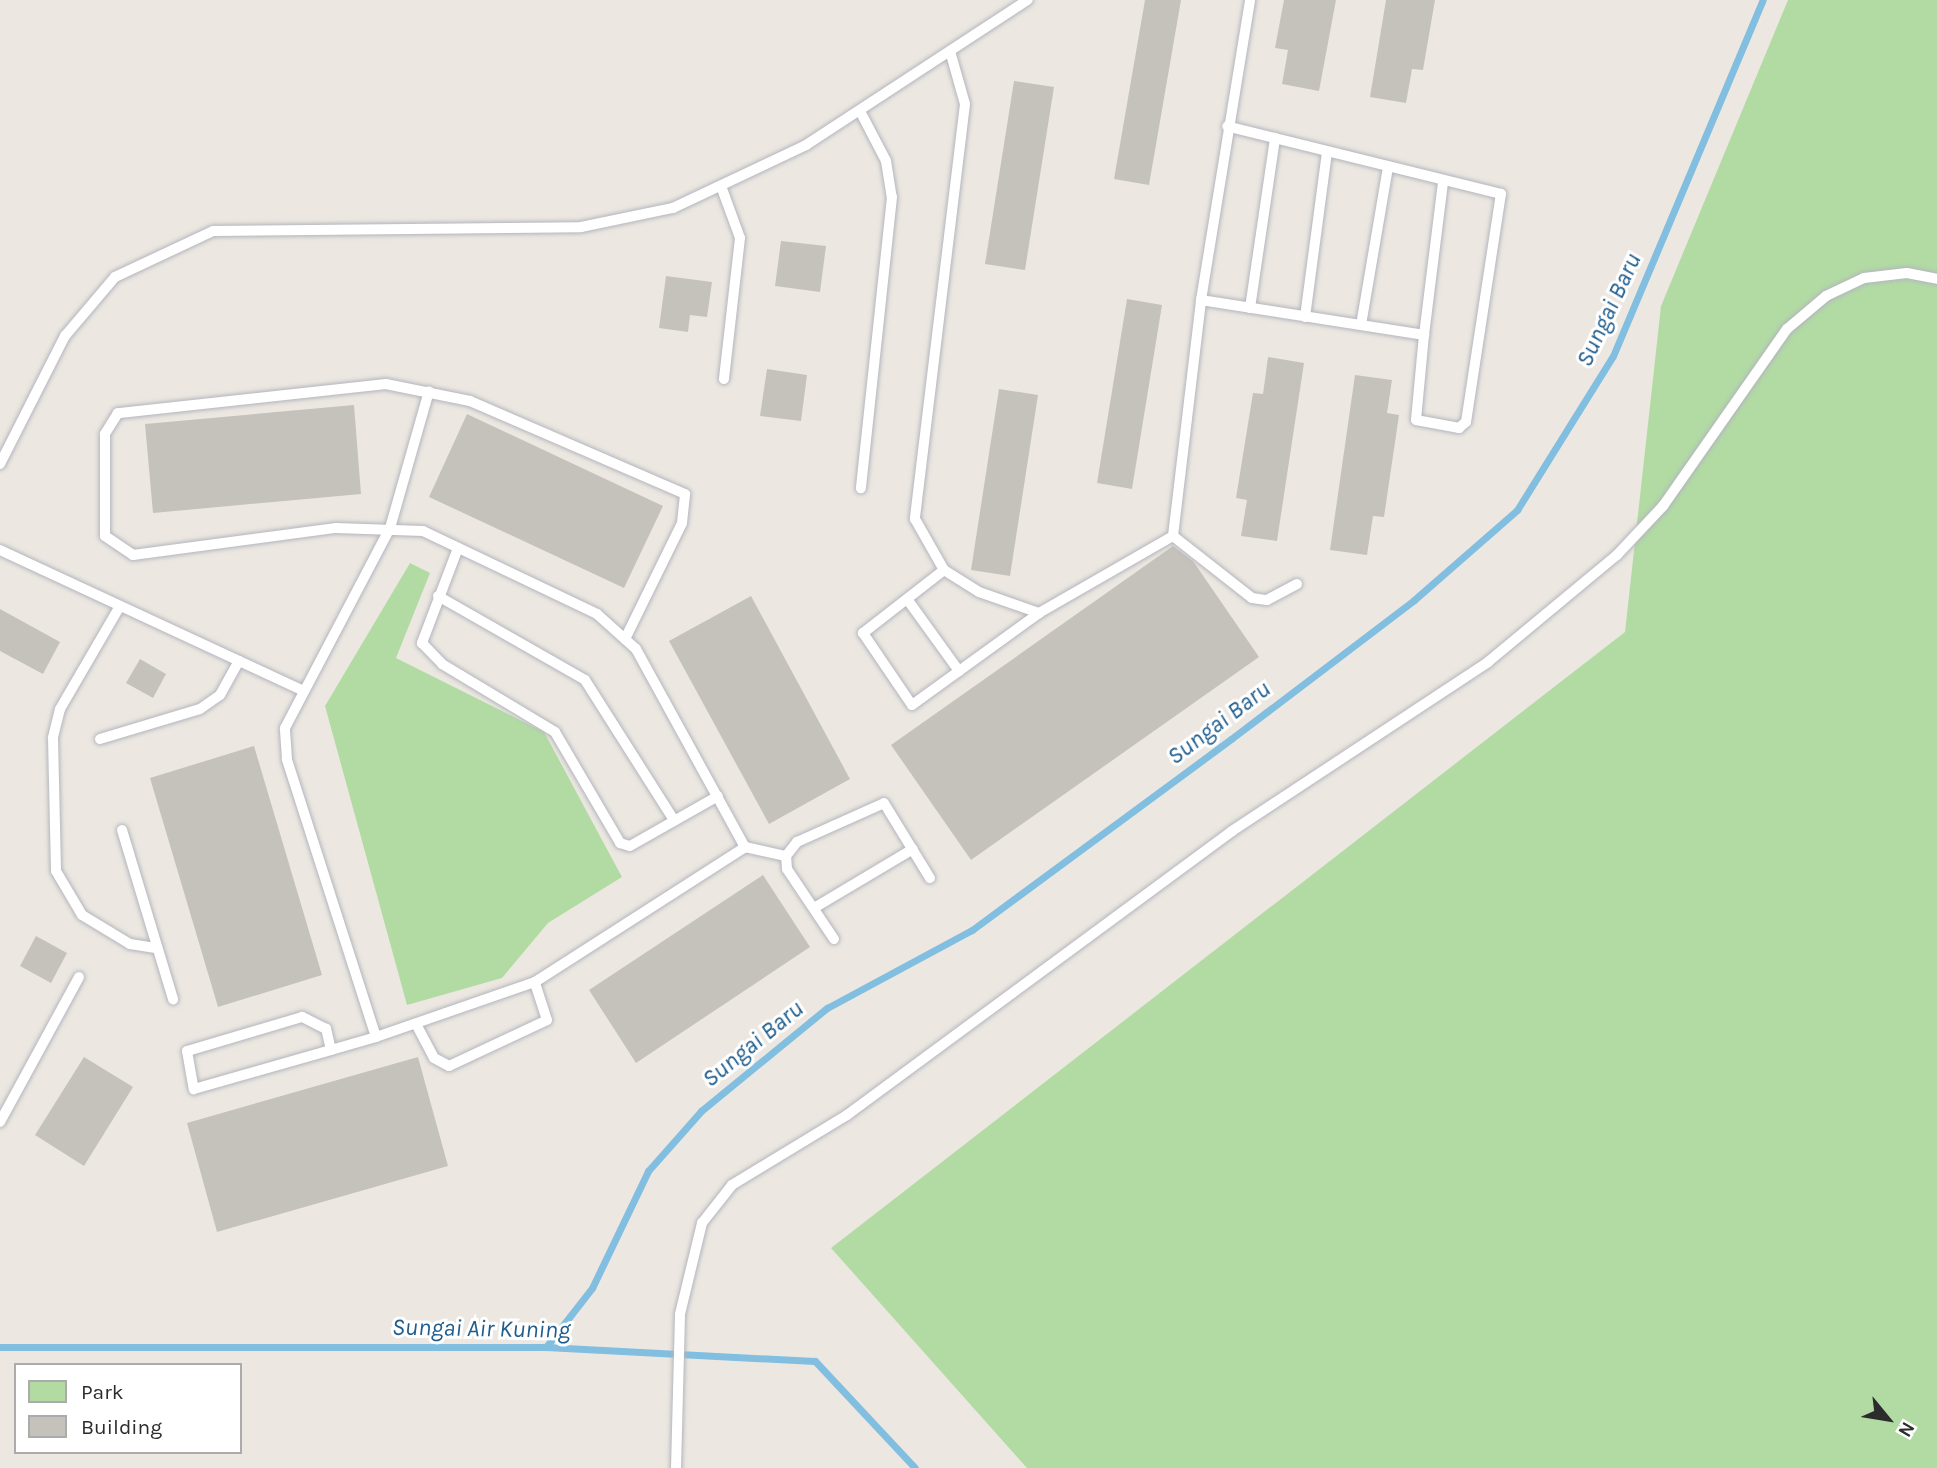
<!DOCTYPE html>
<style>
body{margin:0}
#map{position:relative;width:1937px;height:1468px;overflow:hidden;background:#ece8e1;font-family:Karla,sans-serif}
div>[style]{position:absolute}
.green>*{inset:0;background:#b2dba4}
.stream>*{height:7px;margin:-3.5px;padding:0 3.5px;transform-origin:3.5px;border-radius:3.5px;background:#81bee0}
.building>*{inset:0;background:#c5c2bc}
.roads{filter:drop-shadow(0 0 2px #b4b5be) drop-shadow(0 0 2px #b4b5be)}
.lane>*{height:10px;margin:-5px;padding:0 5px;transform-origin:5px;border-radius:5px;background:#fff}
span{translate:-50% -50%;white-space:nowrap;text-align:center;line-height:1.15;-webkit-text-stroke:6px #fff;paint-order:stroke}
.water-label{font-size:24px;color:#1f5d8e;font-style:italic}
.legend{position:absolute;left:14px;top:1363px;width:228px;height:91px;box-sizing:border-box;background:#fff;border:2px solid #ababab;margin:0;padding:9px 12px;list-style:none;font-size:21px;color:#2c2c2c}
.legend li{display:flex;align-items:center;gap:14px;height:35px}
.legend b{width:35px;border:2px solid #ababab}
.north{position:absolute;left:1853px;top:1384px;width:70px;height:70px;-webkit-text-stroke:5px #fff;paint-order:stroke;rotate:120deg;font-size:19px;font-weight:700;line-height:28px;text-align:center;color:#2c2c2c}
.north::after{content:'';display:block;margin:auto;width:24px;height:32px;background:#2c2c2c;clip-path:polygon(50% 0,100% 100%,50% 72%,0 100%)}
</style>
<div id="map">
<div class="green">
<div style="clip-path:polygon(1788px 0,1937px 0,1937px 1468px,1027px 1468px,831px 1248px,1625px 632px,1661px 306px)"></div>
<div style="clip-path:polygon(410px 563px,430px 573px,396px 658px,544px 732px,622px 877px,548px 923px,502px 978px,407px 1005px,325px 706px)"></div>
</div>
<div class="stream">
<div style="left:0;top:1347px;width:546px"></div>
<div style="left:546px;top:1347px;width:269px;rotate:3deg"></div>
<div style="left:815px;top:1361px;width:146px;rotate:46.9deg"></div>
<div style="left:546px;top:1347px;width:75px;rotate:-52.1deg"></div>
<div style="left:592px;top:1288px;width:130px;rotate:-64.4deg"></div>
<div style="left:648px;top:1171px;width:80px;rotate:-48.5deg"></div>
<div style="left:701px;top:1111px;width:163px;rotate:-39.3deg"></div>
<div style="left:827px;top:1008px;width:165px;rotate:-28.3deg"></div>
<div style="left:972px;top:930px;width:322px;rotate:-36.4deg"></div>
<div style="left:1231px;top:739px;width:230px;rotate:-37.2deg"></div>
<div style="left:1414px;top:600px;width:137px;rotate:-41.1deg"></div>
<div style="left:1517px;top:510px;width:181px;rotate:-58.1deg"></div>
<div style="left:1613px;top:356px;width:386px;rotate:-67.2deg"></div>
</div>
<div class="building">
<div style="clip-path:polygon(1145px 0,1181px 0,1149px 185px,1114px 179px)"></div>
<div style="clip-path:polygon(1284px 0,1336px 0,1319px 91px,1282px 84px,1288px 50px,1275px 48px)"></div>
<div style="clip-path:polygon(1386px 0,1435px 0,1423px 70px,1412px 69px,1406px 103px,1370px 97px)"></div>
<div style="clip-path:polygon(1014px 81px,1054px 87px,1025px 270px,985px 264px)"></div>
<div style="clip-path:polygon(781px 241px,826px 246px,820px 292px,775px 286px)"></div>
<div style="clip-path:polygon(666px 276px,712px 282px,707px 317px,690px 315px,688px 332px,659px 328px)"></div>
<div style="clip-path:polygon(1127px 299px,1162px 305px,1132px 489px,1097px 483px)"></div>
<div style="clip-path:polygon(1268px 357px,1304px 363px,1277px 541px,1241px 536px,1247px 500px,1236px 498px,1253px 393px,1263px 394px)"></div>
<div style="clip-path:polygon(767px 369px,807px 375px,801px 421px,760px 416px)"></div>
<div style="clip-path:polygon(1355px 375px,1392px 380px,1387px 413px,1399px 415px,1384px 517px,1373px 516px,1367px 555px,1330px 550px)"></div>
<div style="clip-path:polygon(999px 389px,1038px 395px,1010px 576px,971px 570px)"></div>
<div style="clip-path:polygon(354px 405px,361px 494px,153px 513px,145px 424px)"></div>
<div style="clip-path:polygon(467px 414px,663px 506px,624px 588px,429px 497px)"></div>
<div style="clip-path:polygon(1173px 546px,1193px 561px,1259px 657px,971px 860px,891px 745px)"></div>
<div style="clip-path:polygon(751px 596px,850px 779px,769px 824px,669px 641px)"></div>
<div style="clip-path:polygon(0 609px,60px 642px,43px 674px,0 651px)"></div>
<div style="clip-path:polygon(140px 659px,166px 674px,153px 698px,126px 683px)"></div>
<div style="clip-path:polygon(254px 746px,322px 975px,218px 1007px,150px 778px)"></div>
<div style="clip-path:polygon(763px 875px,810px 947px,636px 1063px,589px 990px)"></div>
<div style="clip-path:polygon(36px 936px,67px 953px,51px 983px,20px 966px)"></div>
<div style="clip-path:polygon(84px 1057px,133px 1087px,84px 1166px,35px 1135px)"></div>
<div style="clip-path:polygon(418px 1057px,448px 1166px,217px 1232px,187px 1123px)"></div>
</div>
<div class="roads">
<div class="lane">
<div style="left:950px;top:51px;width:55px;rotate:74.2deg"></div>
<div style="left:965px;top:104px;width:418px;rotate:96.9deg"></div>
<div style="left:915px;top:519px;width:59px;rotate:60.4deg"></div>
<div style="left:944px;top:570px;width:41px;rotate:32.2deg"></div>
<div style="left:979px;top:592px;width:64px;rotate:19.3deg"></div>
<div style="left:860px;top:111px;width:56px;rotate:62.5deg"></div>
<div style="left:886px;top:161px;width:36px;rotate:81deg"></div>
<div style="left:892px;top:197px;width:293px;rotate:96.1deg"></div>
<div style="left:721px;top:186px;width:55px;rotate:69.9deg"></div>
<div style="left:740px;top:238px;width:142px;rotate:96.5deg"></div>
<div style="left:1201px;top:300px;width:226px;rotate:8.9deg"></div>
<div style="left:1424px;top:335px;width:85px;rotate:95.4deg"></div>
<div style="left:1416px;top:420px;width:44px;rotate:10.5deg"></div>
<div style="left:1459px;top:428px;width:9px;rotate:-41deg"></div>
<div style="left:1466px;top:422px;width:231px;rotate:-81.3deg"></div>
<div style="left:1501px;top:194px;width:282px;rotate:-166.1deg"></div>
<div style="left:1250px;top:308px;width:172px;rotate:-81.6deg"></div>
<div style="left:1305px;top:317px;width:166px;rotate:-82.4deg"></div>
<div style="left:1361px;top:325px;width:160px;rotate:-80.3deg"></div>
<div style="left:1424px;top:335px;width:154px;rotate:-82.9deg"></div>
<div style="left:0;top:464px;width:144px;rotate:-63.1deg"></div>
<div style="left:65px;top:336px;width:77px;rotate:-49.7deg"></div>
<div style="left:115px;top:277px;width:108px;rotate:-25.1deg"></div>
<div style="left:213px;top:231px;width:368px;rotate:-0.6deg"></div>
<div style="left:581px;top:227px;width:94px;rotate:-11.7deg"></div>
<div style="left:673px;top:208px;width:147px;rotate:-25.3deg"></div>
<div style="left:806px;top:145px;width:265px;rotate:-33.2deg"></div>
<div style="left:1173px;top:536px;width:238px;rotate:-83.2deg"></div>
<div style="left:1201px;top:300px;width:304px;rotate:-80.7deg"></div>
<div style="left:1173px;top:536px;width:100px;rotate:38.1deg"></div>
<div style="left:1252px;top:598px;width:15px;rotate:8deg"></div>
<div style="left:1267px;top:600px;width:34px;rotate:-28deg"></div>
<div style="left:458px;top:548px;width:102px;rotate:110.8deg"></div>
<div style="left:422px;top:643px;width:29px;rotate:46deg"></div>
<div style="left:442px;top:664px;width:132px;rotate:31deg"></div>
<div style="left:555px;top:732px;width:129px;rotate:59.6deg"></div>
<div style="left:620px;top:843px;width:10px;rotate:17deg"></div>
<div style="left:630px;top:846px;width:101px;rotate:-29.6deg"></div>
<div style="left:0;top:550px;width:332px;rotate:24.9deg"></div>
<div style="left:944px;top:570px;width:103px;rotate:142.1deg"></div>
<div style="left:863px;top:633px;width:87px;rotate:55.8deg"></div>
<div style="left:912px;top:705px;width:157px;rotate:-35.9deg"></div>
<div style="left:1039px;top:613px;width:155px;rotate:-29.9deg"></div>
<div style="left:438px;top:596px;width:169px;rotate:29.7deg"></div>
<div style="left:585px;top:680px;width:166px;rotate:57.6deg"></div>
<div style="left:907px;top:599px;width:89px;rotate:54.2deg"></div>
<div style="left:120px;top:606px;width:119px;rotate:120.2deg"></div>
<div style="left:60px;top:709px;width:30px;rotate:104deg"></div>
<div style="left:53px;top:738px;width:133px;rotate:88.7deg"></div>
<div style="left:56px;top:871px;width:51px;rotate:59.4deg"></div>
<div style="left:82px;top:915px;width:56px;rotate:31.1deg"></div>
<div style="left:130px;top:944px;width:24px;rotate:9deg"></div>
<div style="left:625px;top:639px;width:129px;rotate:-63.8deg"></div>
<div style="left:682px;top:523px;width:29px;rotate:-84deg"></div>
<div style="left:685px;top:494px;width:234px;rotate:-156.6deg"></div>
<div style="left:470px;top:401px;width:86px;rotate:-168.6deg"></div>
<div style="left:386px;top:384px;width:270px;rotate:173.8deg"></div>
<div style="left:118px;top:413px;width:25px;rotate:122deg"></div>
<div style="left:105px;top:434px;width:102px;rotate:90deg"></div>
<div style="left:105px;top:536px;width:34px;rotate:34deg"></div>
<div style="left:133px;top:555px;width:205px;rotate:-7.6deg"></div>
<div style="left:336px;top:528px;width:87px;rotate:2deg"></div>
<div style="left:423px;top:531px;width:193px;rotate:25.5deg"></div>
<div style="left:597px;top:614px;width:52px;rotate:41.9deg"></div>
<div style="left:636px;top:649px;width:226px;rotate:61.2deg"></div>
<div style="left:100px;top:739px;width:104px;rotate:-16.7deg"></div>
<div style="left:200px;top:709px;width:24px;rotate:-35deg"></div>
<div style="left:220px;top:695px;width:39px;rotate:-61deg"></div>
<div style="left:122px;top:830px;width:177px;rotate:73.2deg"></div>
<div style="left:814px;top:908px;width:115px;rotate:-30.8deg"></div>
<div style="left:834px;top:939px;width:84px;rotate:-123.9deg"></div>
<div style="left:787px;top:869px;width:13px;rotate:-94deg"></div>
<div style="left:786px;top:856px;width:18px;rotate:-52deg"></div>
<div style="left:797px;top:842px;width:95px;rotate:-24.1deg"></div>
<div style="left:884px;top:803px;width:88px;rotate:58.5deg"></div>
<div style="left:416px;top:1024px;width:38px;rotate:62deg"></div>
<div style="left:434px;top:1058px;width:17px;rotate:28deg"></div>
<div style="left:449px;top:1066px;width:108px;rotate:-25.1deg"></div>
<div style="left:547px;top:1020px;width:40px;rotate:-108deg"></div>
<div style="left:376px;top:1037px;width:292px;rotate:-107.8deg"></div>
<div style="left:287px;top:759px;width:31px;rotate:-94deg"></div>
<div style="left:285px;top:728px;width:226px;rotate:-62.3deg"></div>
<div style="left:390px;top:528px;width:142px;rotate:-74.1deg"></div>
<div style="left:331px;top:1050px;width:22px;rotate:-103deg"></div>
<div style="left:326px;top:1029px;width:27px;rotate:-153deg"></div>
<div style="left:302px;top:1017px;width:120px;rotate:163.5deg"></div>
<div style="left:187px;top:1051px;width:39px;rotate:80deg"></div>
<div style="left:194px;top:1089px;width:142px;rotate:-15.9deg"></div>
<div style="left:331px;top:1050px;width:47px;rotate:-16.1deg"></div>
<div style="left:376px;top:1037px;width:168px;rotate:-19.1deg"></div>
<div style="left:535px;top:982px;width:250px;rotate:-32.7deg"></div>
<div style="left:745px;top:847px;width:42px;rotate:12.4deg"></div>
<div style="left:0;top:1122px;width:165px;rotate:-61.4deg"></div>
<div style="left:676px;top:1468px;width:154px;rotate:-88.5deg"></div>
<div style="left:680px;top:1314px;width:94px;rotate:-76.4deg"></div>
<div style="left:702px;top:1223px;width:48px;rotate:-51.7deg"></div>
<div style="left:732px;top:1185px;width:135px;rotate:-31.3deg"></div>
<div style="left:847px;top:1115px;width:478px;rotate:-36.4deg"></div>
<div style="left:1232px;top:831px;width:307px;rotate:-33.4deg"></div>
<div style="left:1488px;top:662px;width:168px;rotate:-39.7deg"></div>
<div style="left:1617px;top:555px;width:67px;rotate:-46.8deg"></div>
<div style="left:1663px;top:506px;width:216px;rotate:-55deg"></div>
<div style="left:1787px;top:329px;width:51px;rotate:-40.2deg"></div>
<div style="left:1826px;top:296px;width:42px;rotate:-25.3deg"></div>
<div style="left:1864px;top:278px;width:43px;rotate:-6.6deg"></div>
<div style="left:1907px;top:273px;width:31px;rotate:11deg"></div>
</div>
</div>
<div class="water-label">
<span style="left:1609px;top:310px;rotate:-65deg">Sungai Baru</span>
<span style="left:1219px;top:723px;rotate:-37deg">Sungai Baru</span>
<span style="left:753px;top:1044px;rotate:-39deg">Sungai Baru</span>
<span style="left:481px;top:1329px;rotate:1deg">Sungai Air Kuning</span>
</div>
<ul class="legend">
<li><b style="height:19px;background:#b2dba4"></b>Park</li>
<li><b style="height:19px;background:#c5c2bc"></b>Building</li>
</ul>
<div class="north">N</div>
</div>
